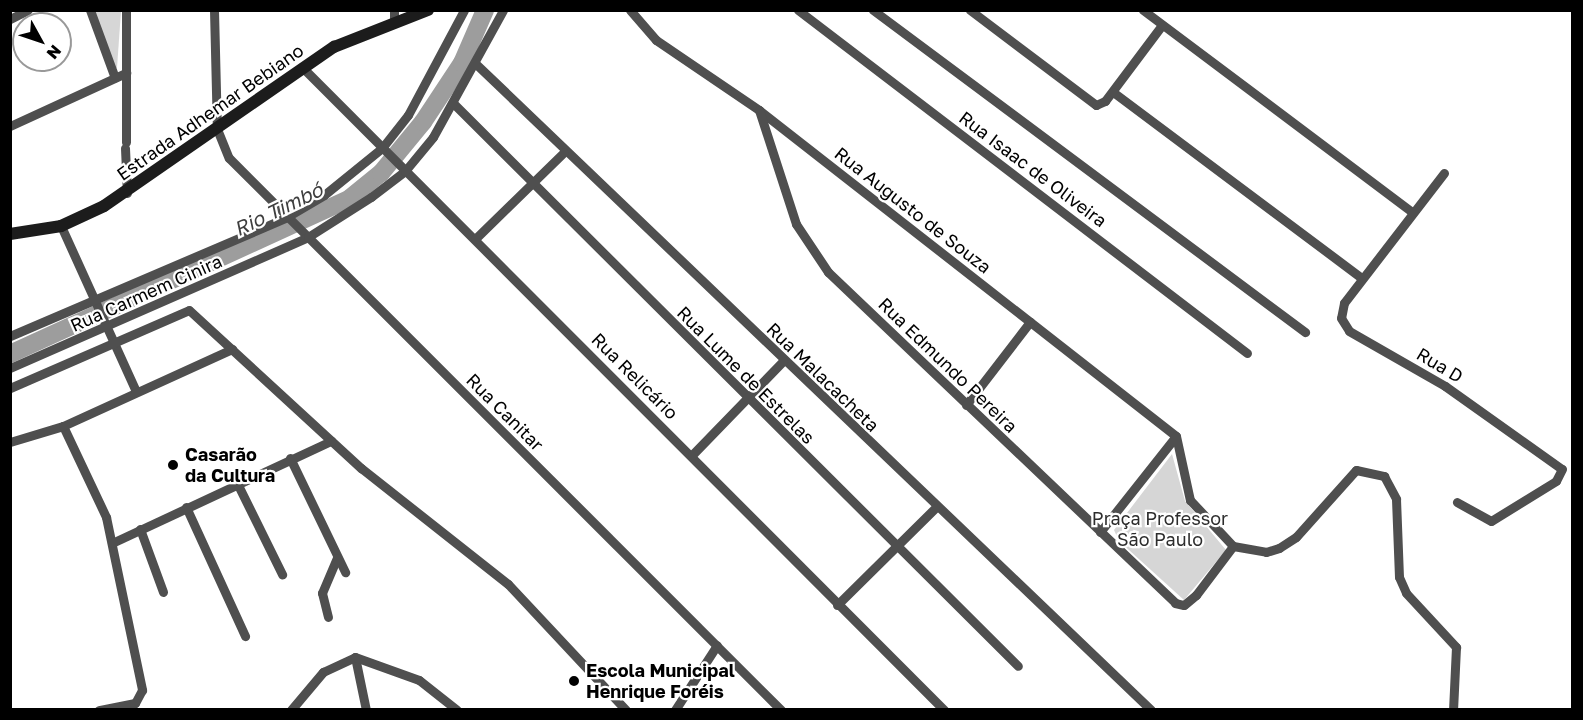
<!DOCTYPE html>
<meta charset="utf-8">
<style>
body{margin:0}
#map{position:relative;width:1583px;height:720px;overflow:hidden;background:#fff;font-family:"Golos Text",sans-serif}
div>[style]{position:absolute}
.green>*{inset:0;background:#d6d6d6}
.river>*{height:18px;margin:-9px;padding:0 9px;transform-origin:9px;border-radius:9px;background:#9d9d9d}
.street>*{height:9px;margin:-4.5px;padding:0 4.5px;transform-origin:4.5px;border-radius:4.5px;background:#4f4f4f}
.secondary>*{height:12px;margin:-6px;padding:0 6px;transform-origin:6px;border-radius:6px;background:#1c1c1c}
.dots>*{width:16px;height:16px;translate:-50% -50%;box-sizing:border-box;border:3px solid #fff;border-radius:50%}
span{translate:-50% -50%;white-space:nowrap;text-align:center;line-height:1.15;-webkit-text-stroke:4.5px #fff;paint-order:stroke}
.street-label{font-size:18px;color:#000}
.poi-label{font-size:18px;color:#000;font-weight:700}
.left{translate:0 -50%;text-align:left}
.park-label{font-size:18px;color:#2d2d2d}
.water-label{font-size:20px;color:#3e3e3e;font-style:italic}
.frame{position:absolute;inset:0;border:12px solid #000;pointer-events:none}
.north{position:absolute;left:12px;top:12px;width:60px;height:60px;box-sizing:border-box;background:#fff;border:2px solid #999;border-radius:50%;rotate:130deg;font-size:16px;font-weight:700;line-height:24px;text-align:center;color:#000}
.north::after{content:'';display:block;margin:auto;width:21px;height:27px;background:#000;clip-path:polygon(50% 0,100% 100%,50% 72%,0 100%)}
</style>
<div id="map">
<div class="green">
<div style="clip-path:polygon(95px 11px,121px 11px,117px 68px,114px 67px)"></div>
<div style="clip-path:polygon(1172px 454px,1185px 501px,1226px 550px,1184px 600px,1119px 541px,1114px 530px)"></div>
</div>
<div class="river">
<div style="left:10px;top:354px;width:374px;rotate:-24.6deg"></div>
<div style="left:350px;top:198px;width:40px;rotate:-39deg"></div>
<div style="left:381px;top:173px;width:66px;rotate:-50.5deg"></div>
<div style="left:423px;top:122px;width:71px;rotate:-56.5deg"></div>
<div style="left:462px;top:63px;width:58px;rotate:-66.5deg"></div>
</div>
<div class="street">
<div style="left:90px;top:10px;width:72px;rotate:69.8deg"></div>
<div style="left:214px;top:10px;width:119px;rotate:88.6deg"></div>
<div style="left:217px;top:129px;width:31px;rotate:68deg"></div>
<div style="left:229px;top:158px;width:781px;rotate:45deg"></div>
<div style="left:394px;top:10px;width:10px;rotate:90deg"></div>
<div style="left:630px;top:10px;width:40px;rotate:49deg"></div>
<div style="left:656px;top:40px;width:125px;rotate:34.2deg"></div>
<div style="left:759px;top:110px;width:529px;rotate:38.02deg"></div>
<div style="left:1176px;top:436px;width:66px;rotate:77.7deg"></div>
<div style="left:1190px;top:500px;width:63px;rotate:46.9deg"></div>
<div style="left:1233px;top:546px;width:34px;rotate:10deg"></div>
<div style="left:1266px;top:552px;width:14px;rotate:-17deg"></div>
<div style="left:1279px;top:548px;width:20px;rotate:-33deg"></div>
<div style="left:1296px;top:537px;width:90px;rotate:-48.2deg"></div>
<div style="left:1356px;top:470px;width:29px;rotate:12deg"></div>
<div style="left:1384px;top:476px;width:26px;rotate:62deg"></div>
<div style="left:1396px;top:499px;width:78px;rotate:87.8deg"></div>
<div style="left:1399px;top:577px;width:17px;rotate:66deg"></div>
<div style="left:1406px;top:593px;width:74px;rotate:47.2deg"></div>
<div style="left:1456px;top:647px;width:63px;rotate:92.7deg"></div>
<div style="left:798px;top:10px;width:565px;rotate:37.38deg"></div>
<div style="left:873px;top:10px;width:539px;rotate:36.7deg"></div>
<div style="left:970px;top:10px;width:158px;rotate:37deg"></div>
<div style="left:1096px;top:105px;width:10px;rotate:-24deg"></div>
<div style="left:1105px;top:101px;width:95px;rotate:-53.1deg"></div>
<div style="left:1143px;top:10px;width:336px;rotate:36.9deg"></div>
<div style="left:10px;top:19px;width:20px;rotate:-27deg"></div>
<div style="left:477px;top:65px;width:933px;rotate:43.74deg"></div>
<div style="left:302px;top:67px;width:909px;rotate:45.04deg"></div>
<div style="left:1113px;top:92px;width:311px;rotate:36.8deg"></div>
<div style="left:454px;top:104px;width:796px;rotate:44.9deg"></div>
<div style="left:759px;top:110px;width:120px;rotate:72deg"></div>
<div style="left:796px;top:224px;width:58px;rotate:56.3deg"></div>
<div style="left:828px;top:272px;width:480px;rotate:43.6deg"></div>
<div style="left:1175px;top:603px;width:9px;rotate:13deg"></div>
<div style="left:1184px;top:605px;width:16px;rotate:-40deg"></div>
<div style="left:1196px;top:595px;width:61px;rotate:-52.9deg"></div>
<div style="left:10px;top:126px;width:128px;rotate:-24.6deg"></div>
<div style="left:126px;top:142px;width:132px;rotate:-90deg"></div>
<div style="left:125px;top:148px;width:45px;rotate:87.5deg"></div>
<div style="left:1444px;top:173px;width:164px;rotate:127.6deg"></div>
<div style="left:1344px;top:303px;width:15px;rotate:101deg"></div>
<div style="left:1341px;top:318px;width:15px;rotate:58deg"></div>
<div style="left:1349px;top:331px;width:111px;rotate:29.8deg"></div>
<div style="left:1445px;top:386px;width:143px;rotate:35.4deg"></div>
<div style="left:1562px;top:469px;width:13px;rotate:117deg"></div>
<div style="left:1556px;top:481px;width:76px;rotate:148.4deg"></div>
<div style="left:1491px;top:521px;width:39px;rotate:-151deg"></div>
<div style="left:61px;top:226px;width:181px;rotate:65.6deg"></div>
<div style="left:475px;top:239px;width:124px;rotate:-44.3deg"></div>
<div style="left:10px;top:336px;width:301px;rotate:-23.2deg"></div>
<div style="left:287px;top:217px;width:43px;rotate:-30.7deg"></div>
<div style="left:324px;top:195px;width:75px;rotate:-39deg"></div>
<div style="left:382px;top:148px;width:42px;rotate:-51.8deg"></div>
<div style="left:408px;top:115px;width:119px;rotate:-61.9deg"></div>
<div style="left:10px;top:368px;width:326px;rotate:-23.7deg"></div>
<div style="left:308px;top:237px;width:75px;rotate:-32.4deg"></div>
<div style="left:371px;top:197px;width:43px;rotate:-37.4deg"></div>
<div style="left:405px;top:171px;width:44px;rotate:-50.5deg"></div>
<div style="left:433px;top:137px;width:145px;rotate:-61.1deg"></div>
<div style="left:10px;top:388px;width:195px;rotate:-23.5deg"></div>
<div style="left:189px;top:310px;width:234px;rotate:42.6deg"></div>
<div style="left:361px;top:468px;width:187px;rotate:38.3deg"></div>
<div style="left:508px;top:584px;width:173px;rotate:46.9deg"></div>
<div style="left:966px;top:405px;width:105px;rotate:-52.4deg"></div>
<div style="left:63px;top:426px;width:101px;rotate:64.7deg"></div>
<div style="left:106px;top:517px;width:177px;rotate:78.2deg"></div>
<div style="left:142px;top:690px;width:15px;rotate:118deg"></div>
<div style="left:135px;top:703px;width:37px;rotate:169deg"></div>
<div style="left:10px;top:442px;width:55px;rotate:-16.8deg"></div>
<div style="left:63px;top:426px;width:186px;rotate:-24.5deg"></div>
<div style="left:692px;top:455px;width:131px;rotate:-45.9deg"></div>
<div style="left:290px;top:458px;width:127px;rotate:64.2deg"></div>
<div style="left:237px;top:483px;width:102px;rotate:63.7deg"></div>
<div style="left:186px;top:507px;width:142px;rotate:65.4deg"></div>
<div style="left:140px;top:529px;width:67px;rotate:69.9deg"></div>
<div style="left:1100px;top:532px;width:122px;rotate:-51.6deg"></div>
<div style="left:112px;top:543px;width:242px;rotate:-25deg"></div>
<div style="left:837px;top:605px;width:138px;rotate:-44.7deg"></div>
<div style="left:328px;top:617px;width:25px;rotate:-104deg"></div>
<div style="left:322px;top:593px;width:38px;rotate:-67deg"></div>
<div style="left:355px;top:657px;width:54px;rotate:78.3deg"></div>
<div style="left:291px;top:710px;width:50px;rotate:-49.9deg"></div>
<div style="left:323px;top:672px;width:35px;rotate:-25deg"></div>
<div style="left:355px;top:657px;width:68px;rotate:19.8deg"></div>
<div style="left:419px;top:680px;width:48px;rotate:38.3deg"></div>
<div style="left:675px;top:710px;width:77px;rotate:-57.1deg"></div>
</div>
<div class="secondary">
<div style="left:10px;top:234px;width:52px;rotate:-8.9deg"></div>
<div style="left:61px;top:226px;width:47px;rotate:-24.9deg"></div>
<div style="left:104px;top:206px;width:280px;rotate:-34.7deg"></div>
<div style="left:334px;top:47px;width:101px;rotate:-21.5deg"></div>
</div>
<div class="dots">
<div style="left:173px;top:465px;background:#000"></div>
<div style="left:574px;top:681px;background:#000"></div>
</div>
<div class="street-label">
<span style="left:210px;top:112px;rotate:-35deg">Estrada Adhemar Bebiano</span>
<span style="left:1033px;top:169px;rotate:37deg">Rua Isaac de Oliveira</span>
<span style="left:913px;top:210px;rotate:38deg">Rua Augusto de Souza</span>
<span style="left:146px;top:293px;rotate:-24deg">Rua Carmem Cinira</span>
<span style="left:948px;top:365px;rotate:44deg">Rua Edmundo Pereira</span>
<span style="left:1440px;top:365px;rotate:31deg">Rua D</span>
<span style="left:746px;top:375px;rotate:45deg">Rua Lume de Estrelas</span>
<span style="left:635px;top:376px;rotate:45deg">Rua Relicário</span>
<span style="left:823px;top:377px;rotate:44deg">Rua Malacacheta</span>
<span style="left:505px;top:412px;rotate:45deg">Rua Canitar</span>
</div>
<div class="poi-label">
<span class="left" style="left:185px;top:465px">Casarão<br>da Cultura</span>
<span class="left" style="left:586px;top:681px">Escola Municipal<br>Henrique Foréis</span>
</div>
<div class="park-label">
<span style="left:1160px;top:529px">Praça Professor<br>São Paulo</span>
</div>
<div class="water-label">
<span style="left:278px;top:209px;rotate:-26deg">Rio Timbó</span>
</div>
<div class="frame"></div>
<div class="north">N</div>
</div>
